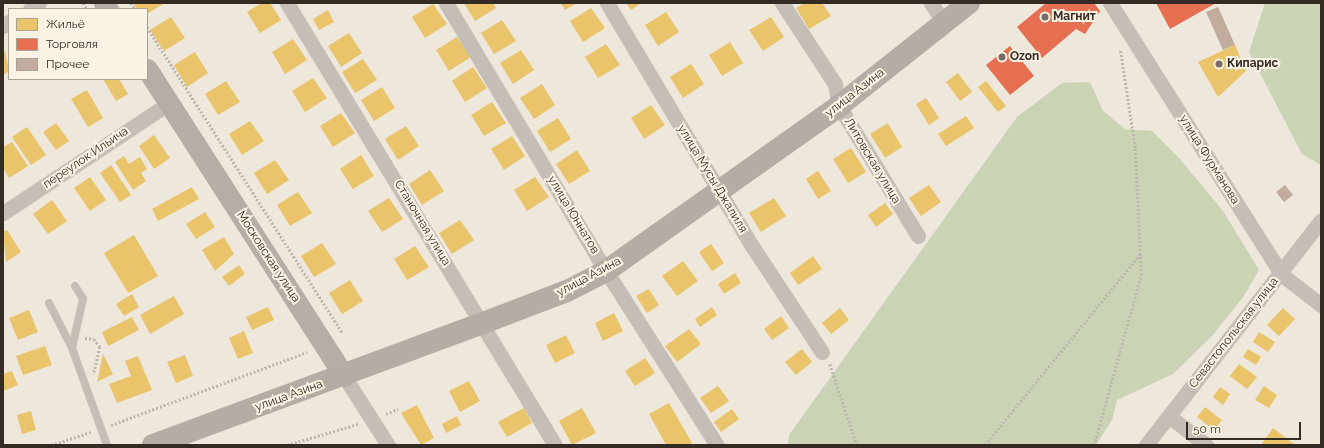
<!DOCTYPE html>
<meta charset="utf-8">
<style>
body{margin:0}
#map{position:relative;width:1324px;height:448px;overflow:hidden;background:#ede7dc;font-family:Raleway,sans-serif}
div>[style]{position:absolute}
.green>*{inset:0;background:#cbd3b5}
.homes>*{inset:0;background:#e9c46a}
.shops>*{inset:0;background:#e76f51}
.building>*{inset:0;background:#c2ac9d}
.path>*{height:2.5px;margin-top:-1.25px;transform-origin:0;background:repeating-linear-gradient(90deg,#bdb7af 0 2px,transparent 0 4px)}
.lane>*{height:8px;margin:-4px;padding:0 4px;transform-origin:4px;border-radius:4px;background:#c5beb6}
.street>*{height:15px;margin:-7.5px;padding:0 7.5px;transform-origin:7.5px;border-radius:7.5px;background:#c5beb6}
.secondary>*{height:21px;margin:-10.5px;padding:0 10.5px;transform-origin:10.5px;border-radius:10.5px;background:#b5aea6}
.primary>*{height:22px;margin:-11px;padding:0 11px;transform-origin:11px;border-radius:11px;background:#b3ada5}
.dots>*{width:11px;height:11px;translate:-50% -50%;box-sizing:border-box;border:2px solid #faf2e2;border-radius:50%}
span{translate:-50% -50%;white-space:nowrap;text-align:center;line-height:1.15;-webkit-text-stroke:4px #faf2e2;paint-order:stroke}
.poi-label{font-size:12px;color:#352b25;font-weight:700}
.left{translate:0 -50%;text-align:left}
.street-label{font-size:12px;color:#352b25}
.frame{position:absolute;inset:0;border:4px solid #352b25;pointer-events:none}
.legend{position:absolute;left:8px;top:8px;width:140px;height:72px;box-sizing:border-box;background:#faf2e2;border:1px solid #aba296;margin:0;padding:5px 7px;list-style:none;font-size:12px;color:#352b25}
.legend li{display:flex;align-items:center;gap:8px;height:20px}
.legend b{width:20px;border:1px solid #aba296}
.scale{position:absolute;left:1186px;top:422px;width:115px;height:18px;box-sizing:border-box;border:2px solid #352b25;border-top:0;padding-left:5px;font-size:12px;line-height:14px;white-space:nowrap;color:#352b25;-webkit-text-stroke:3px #faf2e2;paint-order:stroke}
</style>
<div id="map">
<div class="green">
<div style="clip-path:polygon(1265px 3px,1321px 3px,1321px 165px,1302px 154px,1249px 52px)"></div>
<div style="clip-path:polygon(1090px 82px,1103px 111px,1125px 129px,1152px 131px,1179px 158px,1223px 211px,1259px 270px,1244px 296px,1212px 336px,1173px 374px,1117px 400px,1112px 420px,1096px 445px,788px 445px,789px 435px,1017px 117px,1062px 83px)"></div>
</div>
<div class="homes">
<div style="clip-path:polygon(133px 3px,165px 3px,147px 14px,147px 9px,137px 9px)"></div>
<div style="clip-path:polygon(262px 3px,270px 3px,281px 20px,260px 33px,247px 12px)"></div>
<div style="clip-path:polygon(464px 3px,493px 3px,496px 8px,475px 21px)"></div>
<div style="clip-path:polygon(561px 3px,577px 3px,565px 10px)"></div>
<div style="clip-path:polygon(626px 3px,641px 3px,631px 10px)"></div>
<div style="clip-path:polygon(805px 3px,822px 3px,831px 16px,809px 29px,796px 8px)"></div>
<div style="clip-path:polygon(433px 4px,447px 24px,425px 38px,412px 17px)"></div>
<div style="clip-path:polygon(591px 8px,605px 28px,583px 42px,570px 21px)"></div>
<div style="clip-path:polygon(328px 10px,334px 22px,319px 30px,313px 19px)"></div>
<div style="clip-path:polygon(666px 12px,679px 32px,658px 46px,645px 25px)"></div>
<div style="clip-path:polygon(171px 17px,185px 38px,164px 51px,150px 30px)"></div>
<div style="clip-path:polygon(771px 17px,784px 37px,763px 51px,749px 30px)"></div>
<div style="clip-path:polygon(502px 20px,516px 41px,494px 54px,481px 33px)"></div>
<div style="clip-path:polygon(349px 33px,362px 53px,341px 67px,328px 46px)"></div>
<div style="clip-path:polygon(457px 37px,471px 57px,449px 71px,436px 50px)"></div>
<div style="clip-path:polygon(293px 39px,307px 60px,285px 74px,272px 52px)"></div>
<div style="clip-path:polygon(730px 42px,743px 63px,722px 76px,709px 55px)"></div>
<div style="clip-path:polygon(606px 44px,620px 65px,598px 78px,585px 57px)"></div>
<div style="clip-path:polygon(1235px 45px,1246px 71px,1218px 97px,1198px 62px)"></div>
<div style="clip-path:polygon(521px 50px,534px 70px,513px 84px,500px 63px)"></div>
<div style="clip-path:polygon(5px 51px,9px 71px,3px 75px,3px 53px)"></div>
<div style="clip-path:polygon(195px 52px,208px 73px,187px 87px,174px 65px)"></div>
<div style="clip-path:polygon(363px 59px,377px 80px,355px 93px,342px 72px)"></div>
<div style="clip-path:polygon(691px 64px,704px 84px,683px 98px,670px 77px)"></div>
<div style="clip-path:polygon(473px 67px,487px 88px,465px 102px,452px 81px)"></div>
<div style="clip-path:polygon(958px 73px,972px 92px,960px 101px,946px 82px)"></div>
<div style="clip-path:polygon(313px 78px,327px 98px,305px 112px,292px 91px)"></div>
<div style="clip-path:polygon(103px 79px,119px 79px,128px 94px,116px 101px)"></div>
<div style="clip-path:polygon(226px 81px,240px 102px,218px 115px,205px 94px)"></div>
<div style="clip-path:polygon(986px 81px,1006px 106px,998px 112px,978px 87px)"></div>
<div style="clip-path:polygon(542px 84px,555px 105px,534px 119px,520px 98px)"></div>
<div style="clip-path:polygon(382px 87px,395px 108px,374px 121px,361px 100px)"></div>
<div style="clip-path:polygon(87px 90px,103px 118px,88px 127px,71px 99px)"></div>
<div style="clip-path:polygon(926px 98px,939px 118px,929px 125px,916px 104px)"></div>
<div style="clip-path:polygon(492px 102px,506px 123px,484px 136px,471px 115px)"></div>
<div style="clip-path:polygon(651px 105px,665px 125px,644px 139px,631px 118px)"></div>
<div style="clip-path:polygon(341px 113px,355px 133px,333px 147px,320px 126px)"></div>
<div style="clip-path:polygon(966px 116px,974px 128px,946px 146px,938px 134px)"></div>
<div style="clip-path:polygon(558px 118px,571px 139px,550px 152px,537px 131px)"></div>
<div style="clip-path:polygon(250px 121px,264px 141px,242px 155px,229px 134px)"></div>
<div style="clip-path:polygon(56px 123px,69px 141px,56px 150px,43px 132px)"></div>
<div style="clip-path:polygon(888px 123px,902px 147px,885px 158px,870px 134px)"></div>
<div style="clip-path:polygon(406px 126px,419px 146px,398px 160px,385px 139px)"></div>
<div style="clip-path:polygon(27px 127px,46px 155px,31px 165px,12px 137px)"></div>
<div style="clip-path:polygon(154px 135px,170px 158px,154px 169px,139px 146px)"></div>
<div style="clip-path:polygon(512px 136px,525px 156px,504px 170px,491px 149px)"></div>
<div style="clip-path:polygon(12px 142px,28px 166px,9px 178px,3px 168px,3px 147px)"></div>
<div style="clip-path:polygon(851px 148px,866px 172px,848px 183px,833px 159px)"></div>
<div style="clip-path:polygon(577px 150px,590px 171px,569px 184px,556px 164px)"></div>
<div style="clip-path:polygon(361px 155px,374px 176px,353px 189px,340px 169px)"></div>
<div style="clip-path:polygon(124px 156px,129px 164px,140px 157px,147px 169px,141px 173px,146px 181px,133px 190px,115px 162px)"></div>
<div style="clip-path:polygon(275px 160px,289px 180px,267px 194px,254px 173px)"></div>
<div style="clip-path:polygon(111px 165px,131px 195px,120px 202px,100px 173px)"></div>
<div style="clip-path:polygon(430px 170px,444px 191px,422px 205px,409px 184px)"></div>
<div style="clip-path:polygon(818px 171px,831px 191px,818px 199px,806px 179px)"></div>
<div style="clip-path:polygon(90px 177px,106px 200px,90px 211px,74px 188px)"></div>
<div style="clip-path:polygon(535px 177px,549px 197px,527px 211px,514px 190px)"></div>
<div style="clip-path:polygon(929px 185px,941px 202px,921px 216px,909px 198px)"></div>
<div style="clip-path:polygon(192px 187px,199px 199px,158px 221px,152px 209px)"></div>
<div style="clip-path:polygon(298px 192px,312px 213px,290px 226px,277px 205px)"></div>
<div style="clip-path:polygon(389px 198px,403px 219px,382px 232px,368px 211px)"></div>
<div style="clip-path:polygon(774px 198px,786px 216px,761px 232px,749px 213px)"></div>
<div style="clip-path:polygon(52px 200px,67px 221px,48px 234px,33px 214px)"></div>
<div style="clip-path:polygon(885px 203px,893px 214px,876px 227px,868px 215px)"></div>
<div style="clip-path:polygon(205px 212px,215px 227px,196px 239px,186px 224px)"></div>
<div style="clip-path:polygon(460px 220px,474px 240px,452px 254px,439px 233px)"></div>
<div style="clip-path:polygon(7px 230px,21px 252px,6px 262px,3px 232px)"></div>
<div style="clip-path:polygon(134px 235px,158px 276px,128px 293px,104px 253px)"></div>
<div style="clip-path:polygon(224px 237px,234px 254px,215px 271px,202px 250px)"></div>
<div style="clip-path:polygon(322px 243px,336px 264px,314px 277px,301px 256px)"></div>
<div style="clip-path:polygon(711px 244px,724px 263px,712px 271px,699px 252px)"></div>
<div style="clip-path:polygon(415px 246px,429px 267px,407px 280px,394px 259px)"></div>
<div style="clip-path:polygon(813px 256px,822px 269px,798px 285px,790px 273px)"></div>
<div style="clip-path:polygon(683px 261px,698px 281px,677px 296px,662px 276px)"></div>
<div style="clip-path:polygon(239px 265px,245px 274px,229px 286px,222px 277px)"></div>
<div style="clip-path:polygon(735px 273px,741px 283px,724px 294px,718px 284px)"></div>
<div style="clip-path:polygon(350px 280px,363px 301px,342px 314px,329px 293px)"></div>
<div style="clip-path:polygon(649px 289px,659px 305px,647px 313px,636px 296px)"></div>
<div style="clip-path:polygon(132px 294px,139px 307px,124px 316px,116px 304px)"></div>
<div style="clip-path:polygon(174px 296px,184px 314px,150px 334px,140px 315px)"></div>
<div style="clip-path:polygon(268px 307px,274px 320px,252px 330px,246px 317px)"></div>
<div style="clip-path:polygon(712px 307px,717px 315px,700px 327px,695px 319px)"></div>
<div style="clip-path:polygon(840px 308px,849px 320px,831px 334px,822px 323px)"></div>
<div style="clip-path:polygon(1283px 308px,1295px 319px,1279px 336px,1267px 325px)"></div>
<div style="clip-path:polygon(29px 310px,38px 332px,18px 340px,9px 318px)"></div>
<div style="clip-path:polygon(614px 313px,623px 331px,603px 341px,595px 323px)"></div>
<div style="clip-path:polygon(781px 316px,789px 328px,772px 340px,764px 329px)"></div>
<div style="clip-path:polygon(132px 317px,139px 330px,108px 346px,102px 332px)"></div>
<div style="clip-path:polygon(689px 329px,701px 344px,677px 362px,665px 346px)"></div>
<div style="clip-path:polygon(244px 331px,253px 353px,238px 359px,229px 338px)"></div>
<div style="clip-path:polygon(1259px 332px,1275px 342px,1268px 352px,1253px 342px)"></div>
<div style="clip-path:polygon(566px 335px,575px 353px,555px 363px,546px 345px)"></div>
<div style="clip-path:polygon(45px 346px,52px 365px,23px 375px,16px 356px)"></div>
<div style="clip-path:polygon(802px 349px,812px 362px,796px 375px,785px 362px)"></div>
<div style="clip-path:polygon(1248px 349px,1261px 357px,1256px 365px,1243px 357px)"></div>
<div style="clip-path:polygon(103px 354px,113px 374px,97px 382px)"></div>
<div style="clip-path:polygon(185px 355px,193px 376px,176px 383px,167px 362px)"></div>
<div style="clip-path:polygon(138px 356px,152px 390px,117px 403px,109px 384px,131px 376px,125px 361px)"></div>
<div style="clip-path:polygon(645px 358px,655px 373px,635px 386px,625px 371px)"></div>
<div style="clip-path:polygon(1239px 364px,1257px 377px,1247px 389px,1230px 376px)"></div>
<div style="clip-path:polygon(12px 371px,18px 385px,3px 391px,3px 374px)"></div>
<div style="clip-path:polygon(469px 381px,480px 401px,460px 412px,449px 391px)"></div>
<div style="clip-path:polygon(718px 386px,729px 401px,711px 413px,700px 398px)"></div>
<div style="clip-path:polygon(1264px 386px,1277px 395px,1269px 408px,1255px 400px)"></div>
<div style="clip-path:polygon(1220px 387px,1230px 394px,1223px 405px,1213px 397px)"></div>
<div style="clip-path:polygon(669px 403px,692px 443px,688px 445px,666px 445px,649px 414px)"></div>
<div style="clip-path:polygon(417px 405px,434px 438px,421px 445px,401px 413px)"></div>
<div style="clip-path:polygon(1205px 407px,1222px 420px,1214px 430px,1197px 417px)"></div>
<div style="clip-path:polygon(524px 408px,532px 423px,507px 437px,498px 422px)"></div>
<div style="clip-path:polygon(582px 408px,596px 433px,572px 445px,559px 421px)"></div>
<div style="clip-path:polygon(732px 409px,739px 419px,721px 432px,714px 422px)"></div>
<div style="clip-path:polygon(31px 411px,36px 430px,22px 434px,17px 415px)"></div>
<div style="clip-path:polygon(457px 416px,461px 425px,446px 433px,442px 424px)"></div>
<div style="clip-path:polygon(1273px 428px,1294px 444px,1293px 445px,1261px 445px)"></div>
</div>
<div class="shops">
<div style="clip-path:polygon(1046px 3px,1094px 3px,1100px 11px,1085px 34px,1076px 29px,1042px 58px,1017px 27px)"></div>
<div style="clip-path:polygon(1156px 3px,1216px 3px,1170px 29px)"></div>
<div style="clip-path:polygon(1010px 46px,1034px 76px,1010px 95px,986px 65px)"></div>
</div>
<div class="building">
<div style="clip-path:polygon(1218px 7px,1235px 45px,1223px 50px,1206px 12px)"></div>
<div style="clip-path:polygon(1285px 185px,1293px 195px,1284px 202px,1276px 192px)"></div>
</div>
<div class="path">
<div style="left:83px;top:3px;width:7px;rotate:56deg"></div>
<div style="left:131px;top:3px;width:7px;rotate:56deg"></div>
<div style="left:147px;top:27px;width:364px;rotate:57.4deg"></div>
<div style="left:85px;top:338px;width:9px;rotate:6deg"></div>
<div style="left:94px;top:339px;width:10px;rotate:53deg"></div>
<div style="left:100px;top:347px;width:28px;rotate:103deg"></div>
<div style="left:830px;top:364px;width:85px;rotate:71.6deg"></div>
<div style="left:386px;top:414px;width:13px;rotate:-23deg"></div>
<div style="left:111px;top:425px;width:209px;rotate:-20.4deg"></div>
<div style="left:51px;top:445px;width:42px;rotate:-18deg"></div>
<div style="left:287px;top:445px;width:74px;rotate:-16.5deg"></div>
<div style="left:985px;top:445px;width:246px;rotate:-50.9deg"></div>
<div style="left:1094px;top:445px;width:176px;rotate:-74.5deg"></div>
<div style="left:1141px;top:275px;width:127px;rotate:-92.7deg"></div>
<div style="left:1135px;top:148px;width:100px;rotate:-98.6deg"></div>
</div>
<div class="lane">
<div style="left:75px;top:286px;width:15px;rotate:58deg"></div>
<div style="left:83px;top:299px;width:50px;rotate:102.7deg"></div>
<div style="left:72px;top:348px;width:103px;rotate:70.2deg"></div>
<div style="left:49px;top:303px;width:51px;rotate:62.9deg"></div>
</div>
<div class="street">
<div style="left:287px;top:3px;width:517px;rotate:58.77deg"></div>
<div style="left:446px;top:3px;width:312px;rotate:59.2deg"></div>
<div style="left:606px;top:271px;width:206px;rotate:57.5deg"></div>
<div style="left:607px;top:3px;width:283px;rotate:59.2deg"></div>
<div style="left:752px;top:246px;width:127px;rotate:56.6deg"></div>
<div style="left:782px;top:3px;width:97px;rotate:56.8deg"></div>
<div style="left:835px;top:84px;width:22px;rotate:80deg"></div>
<div style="left:839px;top:106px;width:152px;rotate:58.7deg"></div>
<div style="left:931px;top:3px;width:24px;rotate:57deg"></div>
<div style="left:1110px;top:3px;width:320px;rotate:57.7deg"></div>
<div style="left:1281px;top:274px;width:51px;rotate:37.8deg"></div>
<div style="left:30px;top:9px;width:11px;rotate:-34deg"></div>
<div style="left:3px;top:26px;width:7px;rotate:-34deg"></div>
<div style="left:3px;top:213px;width:199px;rotate:-33.5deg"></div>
<div style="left:344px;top:376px;width:82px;rotate:57.5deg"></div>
<div style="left:1169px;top:416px;width:47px;rotate:38.1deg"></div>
<div style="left:1146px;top:445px;width:285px;rotate:-52.1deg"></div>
</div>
<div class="secondary">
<div style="left:104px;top:3px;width:7px;rotate:56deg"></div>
<div style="left:147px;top:69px;width:365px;rotate:57.3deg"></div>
</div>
<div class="primary">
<div style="left:153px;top:445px;width:352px;rotate:-20.3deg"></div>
<div style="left:483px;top:323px;width:90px;rotate:-20.9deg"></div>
<div style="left:567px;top:291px;width:44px;rotate:-27.1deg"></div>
<div style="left:606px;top:271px;width:286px;rotate:-35.3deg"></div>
<div style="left:839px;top:106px;width:166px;rotate:-38.4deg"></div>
</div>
<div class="dots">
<div style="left:1045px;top:17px;background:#756d65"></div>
<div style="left:1002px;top:57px;background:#756d65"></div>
<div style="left:1219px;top:64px;background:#756d65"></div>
</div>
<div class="poi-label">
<span class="left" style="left:1053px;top:17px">Магнит</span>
<span class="left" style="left:1010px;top:57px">Ozon</span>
<span class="left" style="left:1227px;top:64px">Кипарис</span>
</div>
<div class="street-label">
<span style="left:855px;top:93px;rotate:-38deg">улица Азина</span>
<span style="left:86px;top:158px;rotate:-34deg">переулок Ильича</span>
<span style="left:1209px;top:160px;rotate:58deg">улица Фурманова</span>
<span style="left:872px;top:161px;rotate:59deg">Литовская улица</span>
<span style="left:712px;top:179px;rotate:59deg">улица Мусы Джалиля</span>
<span style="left:573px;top:215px;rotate:59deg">улица Юннатов</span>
<span style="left:422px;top:223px;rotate:59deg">Станочная улица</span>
<span style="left:268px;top:257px;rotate:57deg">Московская улица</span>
<span style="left:589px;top:277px;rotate:-28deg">улица Азина</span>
<span style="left:1234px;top:333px;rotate:-52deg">Севастопольская улица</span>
<span style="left:289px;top:396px;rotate:-20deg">улица Азина</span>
</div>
<div class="frame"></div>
<ul class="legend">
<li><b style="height:11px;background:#e9c46a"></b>Жильё</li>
<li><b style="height:11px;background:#e76f51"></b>Торговля</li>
<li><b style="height:11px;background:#c2ac9d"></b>Прочее</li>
</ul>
<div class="scale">50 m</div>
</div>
